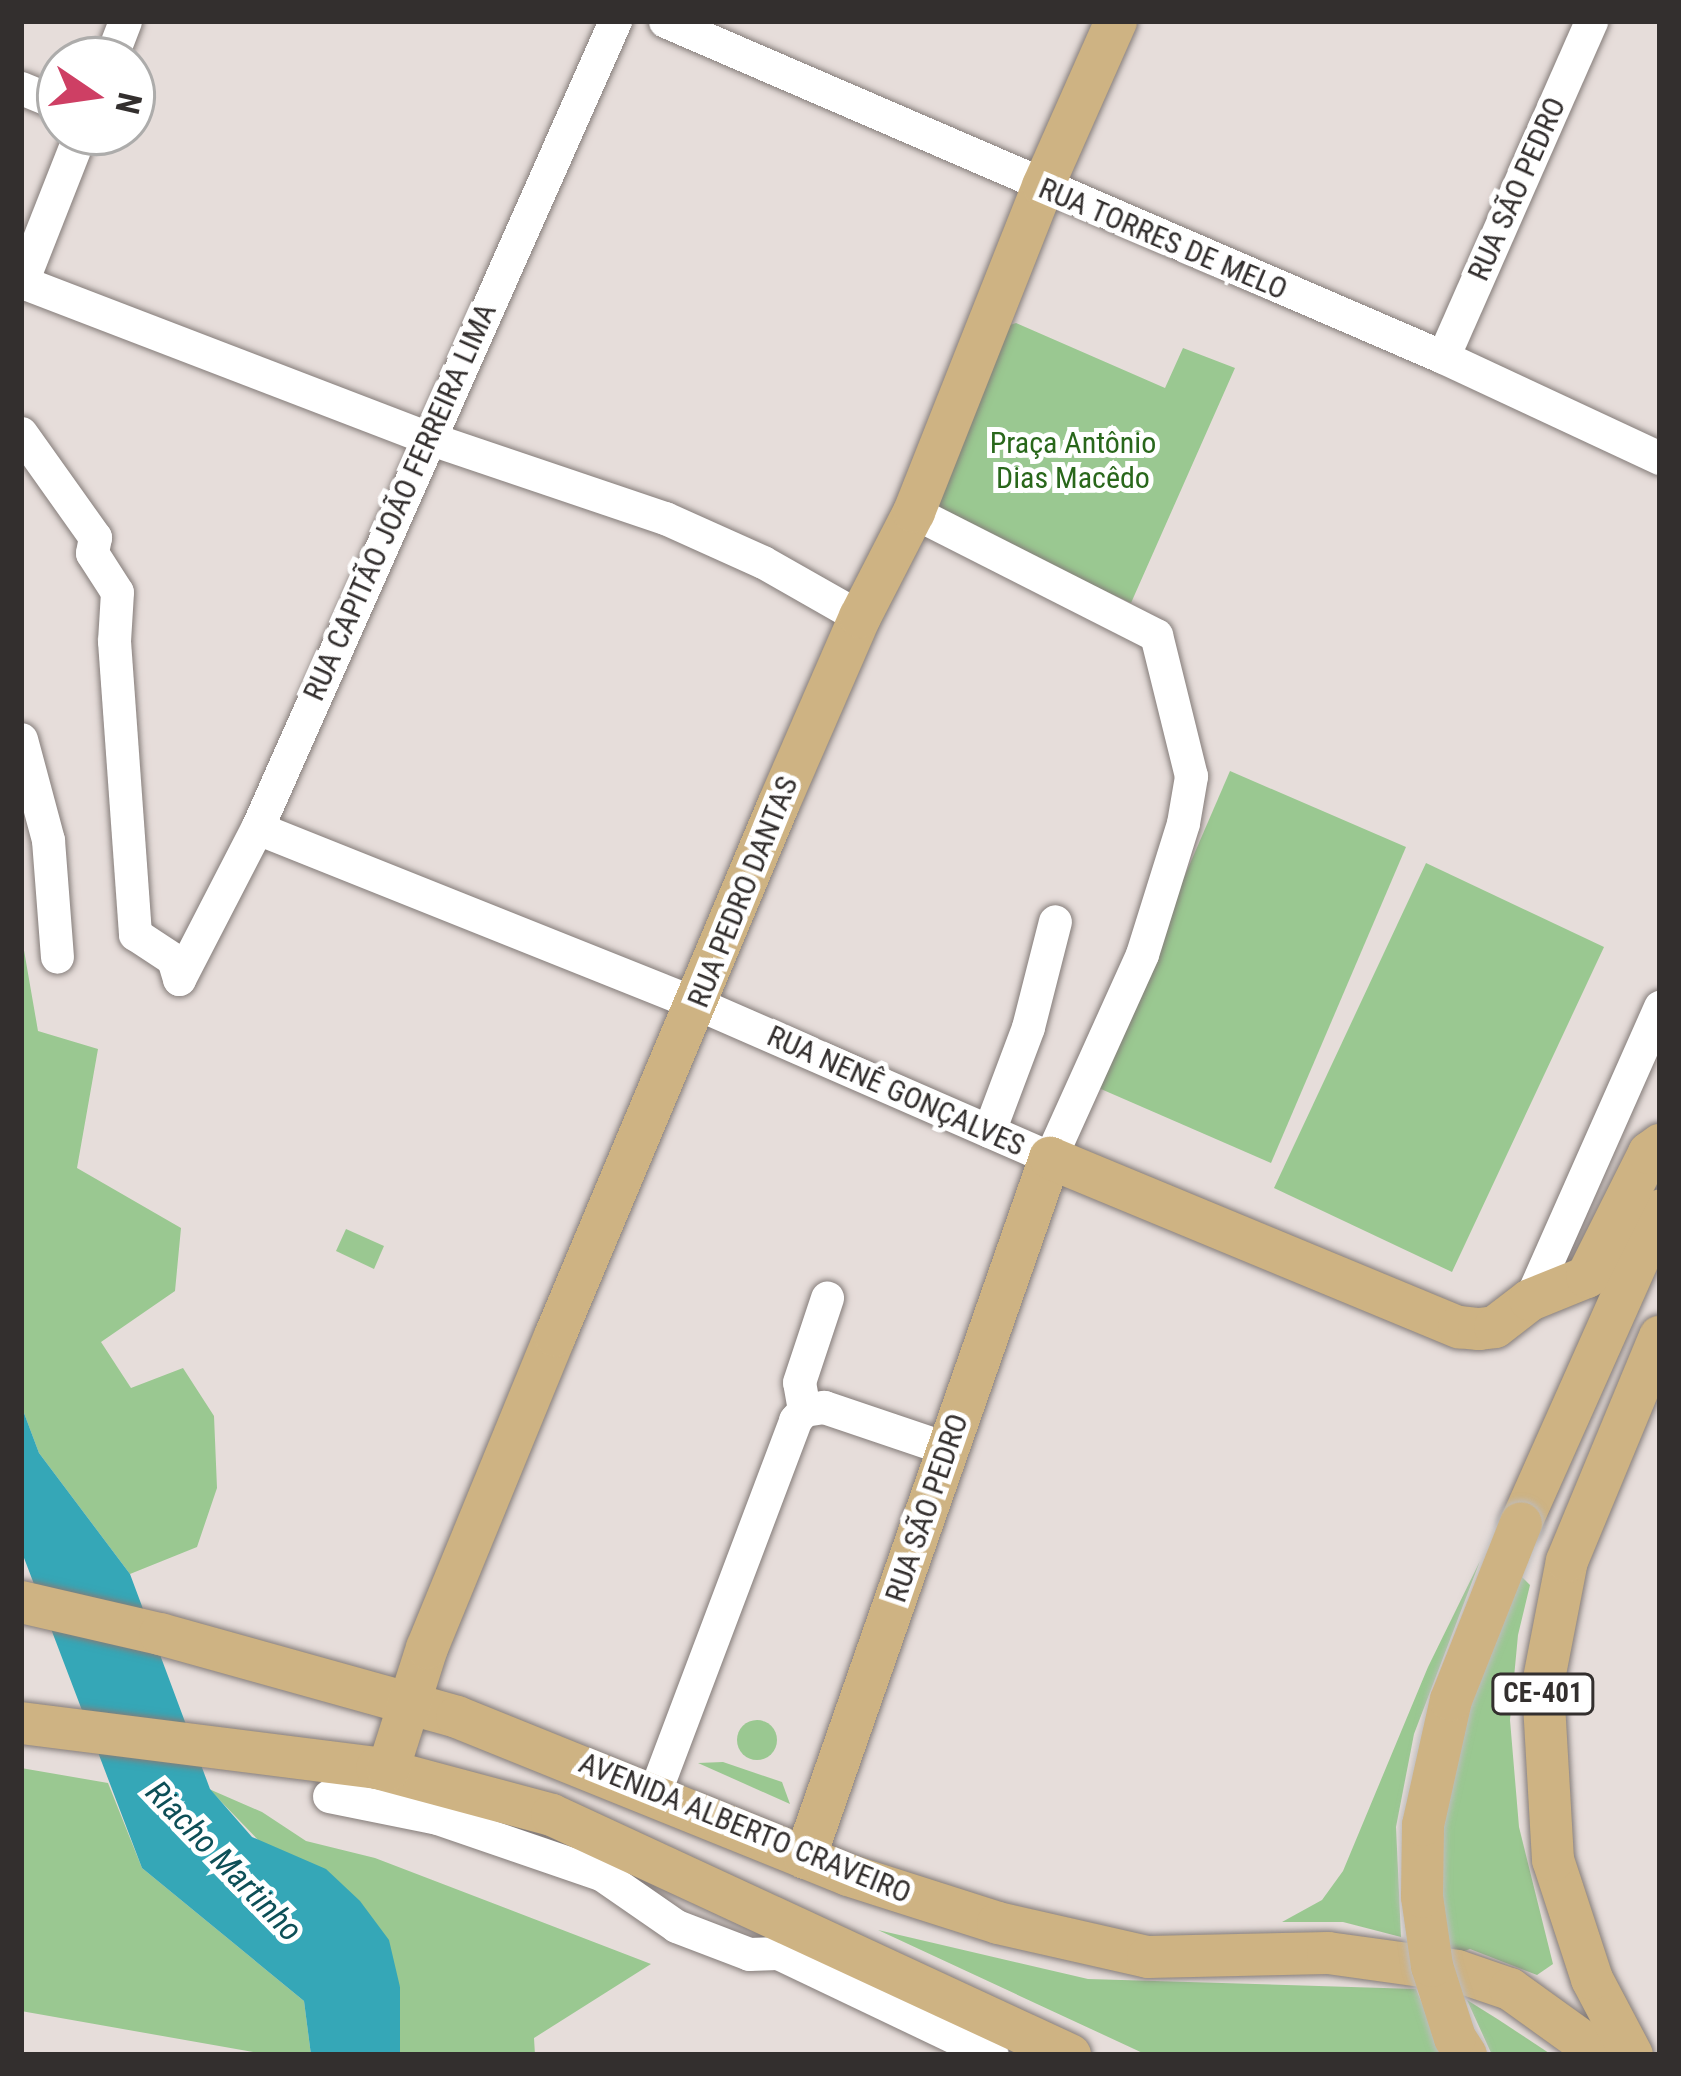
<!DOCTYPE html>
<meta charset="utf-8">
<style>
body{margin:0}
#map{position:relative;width:1681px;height:2076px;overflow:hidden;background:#e6ddda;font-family:"Roboto Condensed",sans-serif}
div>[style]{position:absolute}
.green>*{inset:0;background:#9ac891}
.round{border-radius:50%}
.water>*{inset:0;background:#35a7b7}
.roads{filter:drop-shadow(0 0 3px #847c79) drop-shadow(0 0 3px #847c79)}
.minor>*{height:33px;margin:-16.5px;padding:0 16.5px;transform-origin:16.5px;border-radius:16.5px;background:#fff}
.major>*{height:42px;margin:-21px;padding:0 21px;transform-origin:21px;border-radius:21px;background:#ceb383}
.bridges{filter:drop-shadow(0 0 3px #bebcbc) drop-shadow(0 0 3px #bebcbc)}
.major-bridge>*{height:42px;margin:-21px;padding:0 21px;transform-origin:21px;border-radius:21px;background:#ceb383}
span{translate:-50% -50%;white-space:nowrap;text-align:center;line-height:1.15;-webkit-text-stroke:10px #fff;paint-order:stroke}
.shield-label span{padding:3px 9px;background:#fff;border:3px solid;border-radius:9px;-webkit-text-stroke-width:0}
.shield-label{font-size:27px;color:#332f2e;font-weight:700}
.street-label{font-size:30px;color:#332f2e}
.park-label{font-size:30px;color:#29671b}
.water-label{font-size:33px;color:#0d4f57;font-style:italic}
.frame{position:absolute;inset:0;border:24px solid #332f2e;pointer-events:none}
.north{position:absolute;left:36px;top:36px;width:120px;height:120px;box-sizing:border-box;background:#fff;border:3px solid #adacab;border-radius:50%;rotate:103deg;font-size:33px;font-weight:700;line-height:48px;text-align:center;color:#332f2e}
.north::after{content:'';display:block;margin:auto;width:42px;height:54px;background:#ce3f64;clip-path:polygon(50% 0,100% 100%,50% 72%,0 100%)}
</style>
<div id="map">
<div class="green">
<div style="clip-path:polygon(1016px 323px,1165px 388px,1183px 348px,1235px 368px,1131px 603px,942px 515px,934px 496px,1007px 326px)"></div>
<div style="clip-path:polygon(1230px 771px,1406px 847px,1271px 1163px,1094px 1086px)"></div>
<div style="clip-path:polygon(1426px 863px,1604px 947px,1452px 1272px,1274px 1188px)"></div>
<div style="clip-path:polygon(21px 933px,38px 1031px,98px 1049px,77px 1168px,181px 1228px,175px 1291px,101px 1342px,131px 1388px,183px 1368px,214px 1416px,217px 1488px,197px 1547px,130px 1574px,39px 1453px,21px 1405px)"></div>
<div style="clip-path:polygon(346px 1229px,384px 1246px,374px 1269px,336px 1251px)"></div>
<div style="clip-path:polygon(1480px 1561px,1414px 1734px,1396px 1827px,1401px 1937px,1343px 1922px,1282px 1922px,1322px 1900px,1343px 1871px,1428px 1667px)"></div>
<div style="clip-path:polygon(1521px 1576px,1530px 1585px,1518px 1635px,1510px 1720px,1519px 1827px,1553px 1964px,1537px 1975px,1470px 1949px,1448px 1957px,1439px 1850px,1465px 1714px)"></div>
<div class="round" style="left:737px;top:1720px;width:40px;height:40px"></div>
<div style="clip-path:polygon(723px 1762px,782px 1782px,790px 1804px,698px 1763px)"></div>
<div style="clip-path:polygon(21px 1768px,108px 1783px,142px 1868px,304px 2001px,311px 2055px,270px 2055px,21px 2011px)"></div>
<div style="clip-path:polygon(209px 1789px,262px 1812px,306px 1841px,375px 1858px,651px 1964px,534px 2038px,535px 2055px,400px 2055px,400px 1987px)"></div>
<div style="clip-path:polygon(878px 1930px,1088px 1979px,1416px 1989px,1444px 2055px,1147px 2055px)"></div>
<div style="clip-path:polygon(1467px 2000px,1499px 2020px,1552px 2055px,1492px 2055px)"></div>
</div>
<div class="water">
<div style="clip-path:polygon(21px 1405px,39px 1453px,130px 1574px,210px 1789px,252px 1837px,326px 1869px,360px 1901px,389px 1940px,400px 1987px,400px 2055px,311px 2055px,304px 2001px,142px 1868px,21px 1550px)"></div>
</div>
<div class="roads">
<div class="minor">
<div style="left:665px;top:21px;width:847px;rotate:23.36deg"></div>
<div style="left:1443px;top:357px;width:239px;rotate:25deg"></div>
<div style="left:110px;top:60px;width:42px;rotate:-69deg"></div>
<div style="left:21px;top:88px;width:42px;rotate:22.3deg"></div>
<div style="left:22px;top:282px;width:435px;rotate:21deg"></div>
<div style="left:428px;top:438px;width:250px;rotate:18.7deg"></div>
<div style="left:665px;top:518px;width:107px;rotate:24.2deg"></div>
<div style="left:763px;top:562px;width:112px;rotate:29.6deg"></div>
<div style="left:21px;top:284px;width:163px;rotate:-68.5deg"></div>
<div style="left:1443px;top:357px;width:367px;rotate:-66.2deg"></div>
<div style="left:21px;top:433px;width:128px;rotate:54.6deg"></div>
<div style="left:95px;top:537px;width:16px;rotate:101deg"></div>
<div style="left:92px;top:553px;width:46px;rotate:57.3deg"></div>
<div style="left:117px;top:592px;width:49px;rotate:93.5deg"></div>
<div style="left:114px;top:641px;width:294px;rotate:85.9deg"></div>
<div style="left:135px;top:934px;width:45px;rotate:33.3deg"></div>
<div style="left:173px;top:959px;width:21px;rotate:73deg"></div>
<div style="left:21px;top:739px;width:105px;rotate:75deg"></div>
<div style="left:48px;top:840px;width:117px;rotate:85.6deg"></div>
<div style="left:257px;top:828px;width:475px;rotate:21.8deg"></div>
<div style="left:698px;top:1004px;width:384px;rotate:23.6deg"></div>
<div style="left:1050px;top:1158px;width:224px;rotate:-65.7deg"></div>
<div style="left:1142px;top:954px;width:137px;rotate:-72.6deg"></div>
<div style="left:1183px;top:823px;width:48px;rotate:-80.3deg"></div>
<div style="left:1191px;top:776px;width:145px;rotate:-103.9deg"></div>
<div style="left:1156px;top:635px;width:271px;rotate:-153.1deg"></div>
<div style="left:179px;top:979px;width:170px;rotate:-62.7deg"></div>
<div style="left:257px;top:828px;width:883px;rotate:-66.08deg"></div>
<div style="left:989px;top:1131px;width:111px;rotate:-69.4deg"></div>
<div style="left:1028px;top:1027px;width:109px;rotate:-75.7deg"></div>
<div style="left:1530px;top:1300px;width:321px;rotate:-66.1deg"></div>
<div style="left:804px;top:1410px;width:20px;rotate:-9deg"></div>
<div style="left:824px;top:1407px;width:131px;rotate:18.7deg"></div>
<div style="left:804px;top:1410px;width:28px;rotate:-100deg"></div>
<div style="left:799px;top:1382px;width:89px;rotate:-71.6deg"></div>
<div style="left:654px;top:1794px;width:400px;rotate:-69.3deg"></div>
<div style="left:795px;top:1420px;width:13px;rotate:-48deg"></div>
<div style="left:329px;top:1796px;width:110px;rotate:11.5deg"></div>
<div style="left:437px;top:1818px;width:173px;rotate:18.9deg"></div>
<div style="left:601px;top:1874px;width:91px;rotate:34.7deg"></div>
<div style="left:676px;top:1926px;width:78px;rotate:21deg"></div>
<div style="left:749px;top:1954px;width:29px;rotate:-2deg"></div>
<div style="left:778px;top:1953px;width:237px;rotate:25.5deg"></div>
</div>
<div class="major">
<div style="left:1521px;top:1523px;width:342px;rotate:-66deg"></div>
<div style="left:21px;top:1602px;width:143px;rotate:13deg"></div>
<div style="left:160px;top:1634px;width:308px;rotate:15.6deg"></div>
<div style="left:457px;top:1717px;width:422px;rotate:22deg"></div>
<div style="left:848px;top:1875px;width:157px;rotate:17.7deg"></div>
<div style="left:998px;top:1923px;width:154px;rotate:12.8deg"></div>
<div style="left:1148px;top:1957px;width:180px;rotate:-1.3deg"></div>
<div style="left:1328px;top:1953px;width:130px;rotate:7.9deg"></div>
<div style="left:1457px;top:1971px;width:56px;rotate:18.8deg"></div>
<div style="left:1510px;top:1989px;width:113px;rotate:35.7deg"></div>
<div style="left:21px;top:1723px;width:359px;rotate:7.2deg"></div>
<div style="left:377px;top:1768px;width:181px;rotate:15deg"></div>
<div style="left:552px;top:1815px;width:571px;rotate:24.86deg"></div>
<div style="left:388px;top:1770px;width:128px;rotate:-72.3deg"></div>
<div style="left:427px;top:1648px;width:337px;rotate:-67.7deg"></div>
<div style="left:555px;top:1336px;width:578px;rotate:-67.2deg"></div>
<div style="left:779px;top:803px;width:203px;rotate:-66.5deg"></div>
<div style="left:860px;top:617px;width:118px;rotate:-62.8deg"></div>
<div style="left:914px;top:512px;width:351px;rotate:-68.4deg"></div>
<div style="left:1043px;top:186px;width:180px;rotate:-66.1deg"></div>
<div style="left:805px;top:1858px;width:742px;rotate:-70.71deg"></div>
<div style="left:1050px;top:1158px;width:443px;rotate:22.5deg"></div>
<div style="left:1459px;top:1327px;width:20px;rotate:6deg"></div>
<div style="left:1479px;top:1329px;width:16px;rotate:-7deg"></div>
<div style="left:1495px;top:1327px;width:44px;rotate:-37.6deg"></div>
<div style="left:1530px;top:1300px;width:61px;rotate:-22deg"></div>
<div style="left:1587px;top:1277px;width:139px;rotate:-63.4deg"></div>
<div style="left:1649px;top:1153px;width:14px;rotate:-36deg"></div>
<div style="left:1632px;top:2055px;width:86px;rotate:-117.8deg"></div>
<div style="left:1592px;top:1979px;width:125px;rotate:-108.1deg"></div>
<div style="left:1553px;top:1860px;width:176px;rotate:-93.3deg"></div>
<div style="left:1543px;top:1684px;width:125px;rotate:-79deg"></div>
<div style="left:1567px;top:1561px;width:243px;rotate:-67.5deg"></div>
</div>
</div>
<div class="bridges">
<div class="major-bridge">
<div style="left:1466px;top:2055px;width:20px;rotate:-123deg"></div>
<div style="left:1455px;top:2038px;width:76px;rotate:-107.7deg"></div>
<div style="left:1432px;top:1966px;width:70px;rotate:-98.2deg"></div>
<div style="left:1422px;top:1897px;width:72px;rotate:-89.2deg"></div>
<div style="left:1423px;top:1825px;width:128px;rotate:-77.4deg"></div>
<div style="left:1451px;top:1700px;width:190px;rotate:-68.4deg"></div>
</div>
</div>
<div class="shield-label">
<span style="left:1543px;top:1694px">CE-401</span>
</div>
<div class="street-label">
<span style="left:1517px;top:189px;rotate:-66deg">RUA SÃO PEDRO</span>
<span style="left:1163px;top:239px;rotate:23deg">RUA TORRES DE MELO</span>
<span style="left:400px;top:502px;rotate:-66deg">RUA CAPITÃO JOÃO FERREIRA LIMA</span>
<span style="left:743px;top:892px;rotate:-68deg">RUA PEDRO DANTAS</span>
<span style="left:896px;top:1091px;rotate:24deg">RUA NENÊ GONÇALVES</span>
<span style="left:927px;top:1508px;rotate:-71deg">RUA SÃO PEDRO</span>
<span style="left:745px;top:1828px;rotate:22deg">AVENIDA ALBERTO CRAVEIRO</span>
</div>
<div class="park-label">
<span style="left:1073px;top:460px">Praça Antônio<br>Dias Macêdo</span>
</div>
<div class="water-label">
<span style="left:224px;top:1861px;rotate:46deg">Riacho Martinho</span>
</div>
<div class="frame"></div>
<div class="north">N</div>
</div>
